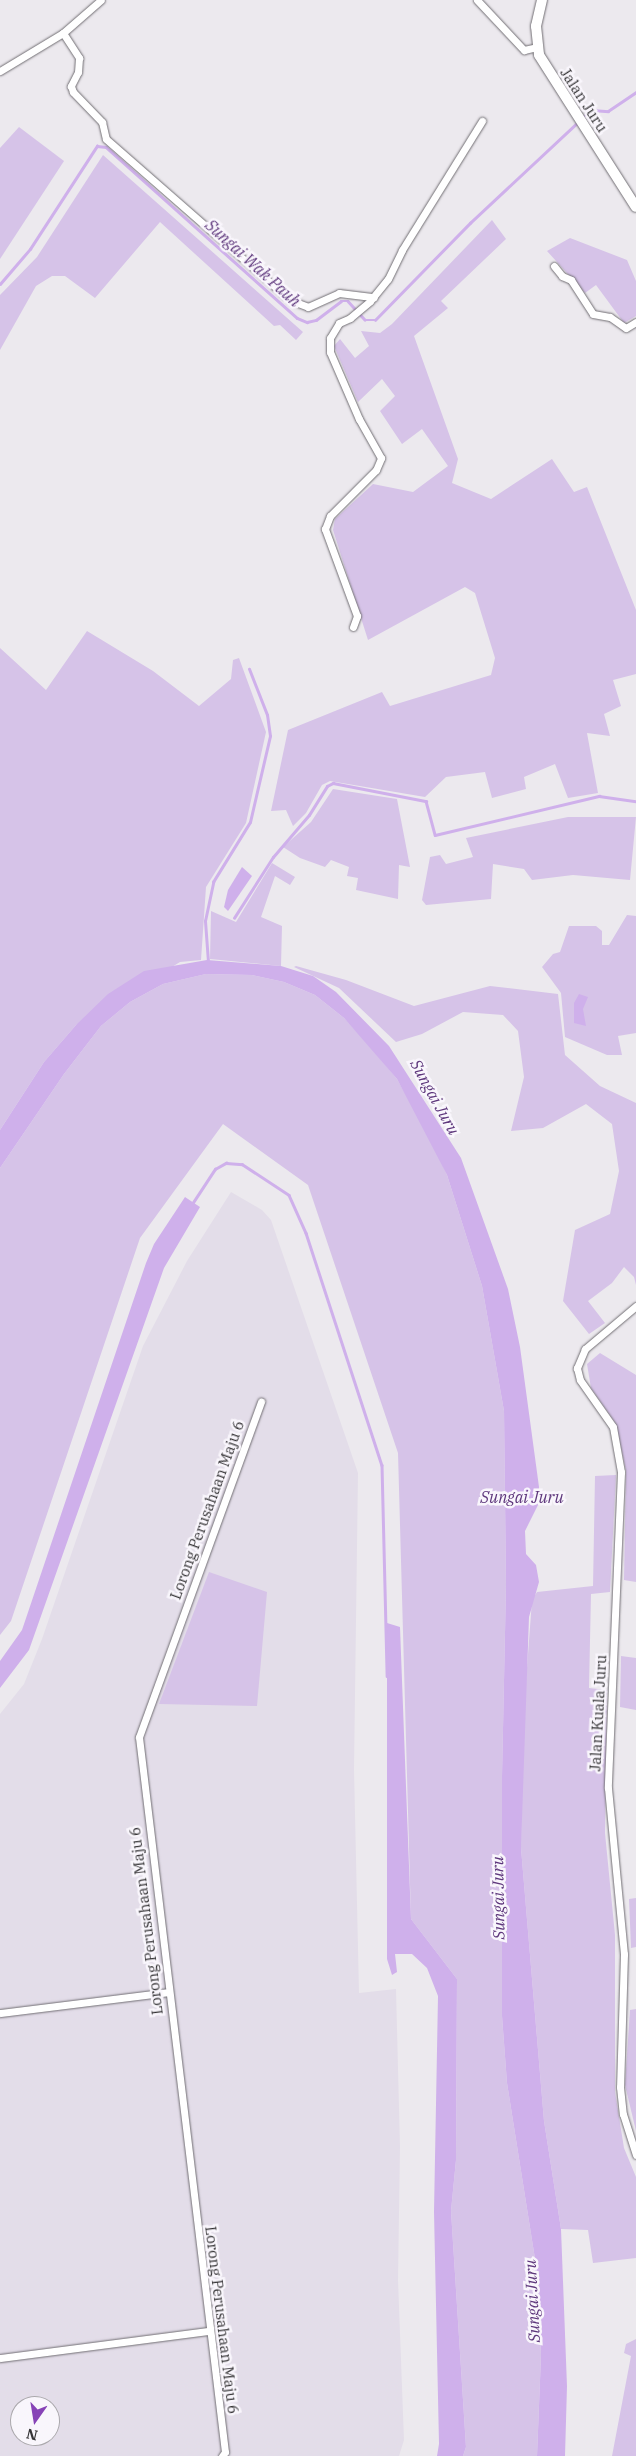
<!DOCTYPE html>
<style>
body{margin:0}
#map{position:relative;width:636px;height:2456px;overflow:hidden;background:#ece9ee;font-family:"IBM Plex Serif",serif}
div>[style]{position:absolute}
.built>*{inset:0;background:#e3dde9}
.green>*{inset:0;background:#d6c3e8}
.water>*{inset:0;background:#cfb0eb}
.stream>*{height:2.5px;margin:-1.25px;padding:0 1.25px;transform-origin:1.25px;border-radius:1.25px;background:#cfb0eb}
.roads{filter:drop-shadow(0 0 1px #716e73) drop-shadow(0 0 1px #716e73)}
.street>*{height:7px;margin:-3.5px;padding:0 3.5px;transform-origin:3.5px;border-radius:3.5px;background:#fff}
.secondary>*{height:10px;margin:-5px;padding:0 5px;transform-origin:5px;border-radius:5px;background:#fff}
span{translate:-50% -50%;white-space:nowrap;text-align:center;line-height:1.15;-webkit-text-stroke:5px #f9f6fc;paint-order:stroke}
.street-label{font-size:15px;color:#343335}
.water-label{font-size:16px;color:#5e377c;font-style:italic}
.north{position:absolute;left:10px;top:2396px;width:50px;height:50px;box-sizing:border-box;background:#f9f6fc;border:1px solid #aaa8ac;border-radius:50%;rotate:193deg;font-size:14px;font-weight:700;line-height:20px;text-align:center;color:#343335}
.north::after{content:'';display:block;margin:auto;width:18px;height:22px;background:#8743b7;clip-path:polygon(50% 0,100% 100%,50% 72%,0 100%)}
</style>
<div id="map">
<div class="built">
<div style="clip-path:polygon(evenodd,231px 1192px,262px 1210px,271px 1220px,358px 1473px,354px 1769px,359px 1993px,396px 1989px,400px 2147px,398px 2280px,404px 2440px,399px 2456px,0 2456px,0 1714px,24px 1684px,42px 1639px,143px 1346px,187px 1261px,231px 1192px,20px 2406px,50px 2406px,50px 2436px,20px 2436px,20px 2406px)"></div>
</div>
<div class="green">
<div style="clip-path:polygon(19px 127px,64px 161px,0 259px,0 148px)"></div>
<div style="clip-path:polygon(103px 155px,303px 332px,296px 340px,280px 325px,274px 326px,160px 222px,95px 298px,65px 276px,52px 276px,36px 286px,0 350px,0 295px,37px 257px)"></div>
<div style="clip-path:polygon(492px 220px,506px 239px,441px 301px,448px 308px,414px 336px,458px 459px,452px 483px,491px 499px,552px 459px,574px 492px,587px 487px,636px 610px,636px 674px,613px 680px,621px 706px,604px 714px,610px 736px,587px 733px,598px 793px,568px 798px,555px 764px,524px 777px,526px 789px,492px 798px,485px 772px,446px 777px,425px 797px,330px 781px,322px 785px,306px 813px,293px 826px,286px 810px,271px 811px,288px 730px,382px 692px,390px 706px,491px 675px,495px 658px,475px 593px,465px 587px,368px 640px,333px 530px,335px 519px,373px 484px,413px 492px,448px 466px,422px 429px,402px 444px,380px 411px,395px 396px,382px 379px,358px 402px,334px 346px,340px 339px,355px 358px,369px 346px,361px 331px,380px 333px,392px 324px)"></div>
<div style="clip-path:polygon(570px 238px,627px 260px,636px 281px,636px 316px,624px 323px,596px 285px,585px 293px,547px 251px)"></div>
<div style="clip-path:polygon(87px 631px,153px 671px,199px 706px,231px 679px,233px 660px,239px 658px,266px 732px,246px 823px,206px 887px,201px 960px,180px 962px,76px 1025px,44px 1062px,0 1130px,0 648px,46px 690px)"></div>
<div style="clip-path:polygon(333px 789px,397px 799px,410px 867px,399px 865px,398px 899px,356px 890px,358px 878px,347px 876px,349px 867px,331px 860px,325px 867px,300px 858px,283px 847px,311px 822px)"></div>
<div style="clip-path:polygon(568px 817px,636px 817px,630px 880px,573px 875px,532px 880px,524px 869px,493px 864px,491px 899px,426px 905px,422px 900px,430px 857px,440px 855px,446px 864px,473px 857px,466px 838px)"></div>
<div style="clip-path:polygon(272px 863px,295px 877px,290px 885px,275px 876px,261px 917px,282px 926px,281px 966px,210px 959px,211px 911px,236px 922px)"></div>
<div style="clip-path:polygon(627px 915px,636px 916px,636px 1033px,618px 1036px,622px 1055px,607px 1055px,565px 1037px,561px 993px,542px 967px,553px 954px,560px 952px,569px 926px,596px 926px,602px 931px,602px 945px,609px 945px)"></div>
<div style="clip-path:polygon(296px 966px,346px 980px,414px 1006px,490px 986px,558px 994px,565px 1055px,600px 1086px,636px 1103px,636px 1285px,634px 1277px,624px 1267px,612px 1283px,588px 1301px,605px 1323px,589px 1334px,563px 1301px,575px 1230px,610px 1214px,619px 1171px,612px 1124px,586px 1104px,543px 1128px,511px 1131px,524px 1077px,518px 1031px,503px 1015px,463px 1012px,422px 1034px,396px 1042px,339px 988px,294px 967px)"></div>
<div style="clip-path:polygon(206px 974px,252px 975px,284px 982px,315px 995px,344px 1018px,368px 1044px,397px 1079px,430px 1138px,447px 1175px,482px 1286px,504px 1411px,506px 1585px,502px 1776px,502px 2016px,507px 2083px,539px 2284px,541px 2355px,537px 2456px,463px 2456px,466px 2447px,451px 2211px,456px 2160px,457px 1979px,411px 1919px,398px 1453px,308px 1185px,223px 1124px,140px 1238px,11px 1621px,0 1635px,0 1168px,64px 1074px,101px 1026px,130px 1002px,163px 984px)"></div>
<div style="clip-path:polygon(600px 1353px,636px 1375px,636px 1582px,624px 1580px,626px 1471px,616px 1424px,591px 1388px,587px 1364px)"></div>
<div style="clip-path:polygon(616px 1475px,610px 1592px,591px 1594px,589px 1688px,607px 1690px,605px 1833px,615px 1935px,615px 2092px,624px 2148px,636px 2177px,636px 2258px,593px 2263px,588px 2230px,561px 2229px,544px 2121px,521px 1848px,522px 1735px,532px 1600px,537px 1592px,593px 1586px,595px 1476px)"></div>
<div style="clip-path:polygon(209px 1572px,267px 1592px,257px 1706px,159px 1704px)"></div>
<div style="clip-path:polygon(621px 1656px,636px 1658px,636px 1710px,620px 1707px)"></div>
<div style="clip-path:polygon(636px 1898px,636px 1947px,631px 1948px,629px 1899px)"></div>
<div style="clip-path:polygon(636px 2009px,636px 2131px,625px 2085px,630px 2010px)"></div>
<div style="clip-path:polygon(636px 2339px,636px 2456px,612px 2456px,631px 2356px,624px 2353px,626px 2344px)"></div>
</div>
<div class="water">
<div style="clip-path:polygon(242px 867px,252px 876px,228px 911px,224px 907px,228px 890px)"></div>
<div style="clip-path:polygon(207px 960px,281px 966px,313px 976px,336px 992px,389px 1046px,461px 1158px,508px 1289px,520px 1347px,539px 1487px,538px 1505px,525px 1531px,526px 1554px,536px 1565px,539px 1582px,529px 1617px,521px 1848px,544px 2121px,561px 2229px,567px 2386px,565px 2456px,537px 2456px,541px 2355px,539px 2284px,507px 2083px,502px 2016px,502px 1776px,506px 1585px,504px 1411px,482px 1286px,447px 1175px,397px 1079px,344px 1018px,315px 995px,284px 982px,252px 975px,206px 974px,163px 984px,130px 1002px,101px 1026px,64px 1074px,0 1168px,0 1130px,44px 1062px,76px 1025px,108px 994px,144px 971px)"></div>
<div style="clip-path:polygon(579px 994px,588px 997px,583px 1009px,586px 1026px,574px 1023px,574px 1003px)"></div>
<div style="clip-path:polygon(185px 1197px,200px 1207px,164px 1268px,29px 1650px,0 1688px,0 1661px,22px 1630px,146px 1263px,154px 1244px)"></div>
<div style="clip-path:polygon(387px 1623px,400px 1627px,411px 1919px,457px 1979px,456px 2160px,451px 2211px,466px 2447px,463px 2456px,437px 2456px,439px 2444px,434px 2212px,438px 1996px,427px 1968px,412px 1954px,395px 1954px,397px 1972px,392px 1975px,387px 1959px)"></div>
</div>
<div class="stream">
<div style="left:583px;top:117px;width:11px;rotate:-38deg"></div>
<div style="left:592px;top:110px;width:16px;rotate:4deg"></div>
<div style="left:608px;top:111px;width:34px;rotate:-34deg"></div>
<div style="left:0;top:284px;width:46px;rotate:-49.4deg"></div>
<div style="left:30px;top:249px;width:123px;rotate:-57deg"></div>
<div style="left:97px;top:146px;width:9px;rotate:6deg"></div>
<div style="left:106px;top:147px;width:256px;rotate:41.8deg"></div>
<div style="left:297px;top:318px;width:11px;rotate:22deg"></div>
<div style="left:307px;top:322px;width:9px;rotate:-13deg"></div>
<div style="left:316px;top:320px;width:31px;rotate:-37deg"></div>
<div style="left:341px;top:301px;width:7px"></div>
<div style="left:348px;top:301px;width:25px;rotate:48deg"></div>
<div style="left:365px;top:320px;width:10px"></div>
<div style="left:375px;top:320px;width:136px;rotate:-45.6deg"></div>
<div style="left:470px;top:223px;width:149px;rotate:-43.1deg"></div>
<div style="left:234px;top:918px;width:72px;rotate:-57.4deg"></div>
<div style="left:273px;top:857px;width:55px;rotate:-49.4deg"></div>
<div style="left:309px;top:815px;width:34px;rotate:-58deg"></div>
<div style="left:327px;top:786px;width:7px;rotate:-27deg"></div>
<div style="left:333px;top:783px;width:95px;rotate:11deg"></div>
<div style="left:426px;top:801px;width:35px;rotate:75deg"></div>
<div style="left:435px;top:835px;width:169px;rotate:-13.4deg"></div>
<div style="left:599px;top:796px;width:37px;rotate:8deg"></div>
<div style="left:208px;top:962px;width:41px;rotate:-94.2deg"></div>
<div style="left:205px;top:921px;width:40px;rotate:-78deg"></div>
<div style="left:213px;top:882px;width:70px;rotate:-58.3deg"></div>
<div style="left:250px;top:822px;width:88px;rotate:-76.9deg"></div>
<div style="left:270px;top:736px;width:21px;rotate:-98deg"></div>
<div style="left:267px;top:715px;width:49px;rotate:-111.4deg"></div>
<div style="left:192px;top:1204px;width:42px;rotate:-56.7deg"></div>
<div style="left:215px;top:1169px;width:13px;rotate:-29deg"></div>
<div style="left:226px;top:1163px;width:16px;rotate:4deg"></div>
<div style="left:242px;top:1164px;width:56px;rotate:33.4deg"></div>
<div style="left:289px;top:1195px;width:42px;rotate:65.9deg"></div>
<div style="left:306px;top:1233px;width:244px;rotate:71.9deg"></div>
<div style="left:382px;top:1465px;width:211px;rotate:88.6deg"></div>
</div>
<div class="roads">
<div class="street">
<div style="left:477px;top:0;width:69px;rotate:46.8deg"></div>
<div style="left:524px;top:50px;width:13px;rotate:-13deg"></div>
<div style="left:63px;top:33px;width:30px;rotate:57deg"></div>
<div style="left:79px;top:58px;width:14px;rotate:94deg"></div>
<div style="left:78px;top:72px;width:16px;rotate:117deg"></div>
<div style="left:71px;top:86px;width:6px;rotate:72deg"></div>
<div style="left:73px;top:92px;width:42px;rotate:46deg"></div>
<div style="left:102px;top:122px;width:17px;rotate:77deg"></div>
<div style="left:106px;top:139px;width:244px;rotate:41.2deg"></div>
<div style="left:290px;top:300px;width:19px;rotate:21deg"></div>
<div style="left:308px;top:307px;width:34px;rotate:-24deg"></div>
<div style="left:339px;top:293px;width:35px;rotate:7deg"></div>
<div style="left:0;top:71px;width:74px;rotate:-31.1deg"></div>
<div style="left:63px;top:33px;width:50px;rotate:-41deg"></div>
<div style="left:554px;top:266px;width:13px;rotate:51deg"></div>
<div style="left:562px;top:276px;width:10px;rotate:24deg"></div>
<div style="left:571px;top:280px;width:40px;rotate:57.1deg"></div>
<div style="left:593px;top:314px;width:17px;rotate:10deg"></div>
<div style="left:610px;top:317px;width:19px;rotate:35deg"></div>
<div style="left:626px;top:328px;width:12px;rotate:-31deg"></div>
<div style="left:353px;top:627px;width:12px;rotate:-70deg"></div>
<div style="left:357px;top:616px;width:93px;rotate:-110.2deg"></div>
<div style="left:325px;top:529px;width:14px;rotate:-69deg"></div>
<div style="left:330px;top:516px;width:65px;rotate:-45deg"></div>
<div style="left:376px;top:470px;width:13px;rotate:-67deg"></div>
<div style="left:381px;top:458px;width:45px;rotate:-119.4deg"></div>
<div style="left:359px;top:419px;width:73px;rotate:-113.4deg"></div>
<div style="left:330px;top:352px;width:14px;rotate:-90deg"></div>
<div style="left:330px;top:338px;width:17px;rotate:-59deg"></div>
<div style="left:339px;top:323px;width:12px;rotate:-24deg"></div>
<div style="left:350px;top:318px;width:26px;rotate:-40deg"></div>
<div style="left:370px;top:301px;width:28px;rotate:-51deg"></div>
<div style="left:388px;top:279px;width:32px;rotate:-64deg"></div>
<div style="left:402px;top:250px;width:152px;rotate:-58.2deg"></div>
<div style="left:636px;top:1306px;width:67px;rotate:139.9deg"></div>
<div style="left:585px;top:1349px;width:21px;rotate:113deg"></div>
<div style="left:577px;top:1368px;width:12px;rotate:76deg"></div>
<div style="left:580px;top:1380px;width:57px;rotate:54.9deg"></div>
<div style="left:613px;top:1427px;width:46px;rotate:79.9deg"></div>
<div style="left:621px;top:1472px;width:316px;rotate:92.4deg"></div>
<div style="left:608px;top:1788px;width:167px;rotate:84.5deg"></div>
<div style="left:624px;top:1954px;width:133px;rotate:91.7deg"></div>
<div style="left:620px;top:2087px;width:27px;rotate:84deg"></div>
<div style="left:623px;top:2114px;width:43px;rotate:72.4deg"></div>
<div style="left:0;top:2013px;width:169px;rotate:-7.1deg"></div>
<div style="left:0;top:2358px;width:210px;rotate:-7.4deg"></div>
<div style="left:222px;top:2456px;width:5px;rotate:-53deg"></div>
<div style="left:225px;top:2452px;width:720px;rotate:-96.86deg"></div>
<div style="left:139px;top:1737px;width:357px;rotate:-70deg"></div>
</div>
<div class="secondary">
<div style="left:542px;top:0;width:27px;rotate:103deg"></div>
<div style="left:536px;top:26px;width:29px;rotate:84deg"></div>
<div style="left:539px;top:55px;width:180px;rotate:57.5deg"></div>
</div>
</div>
<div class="street-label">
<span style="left:584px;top:100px;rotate:57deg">Jalan Juru</span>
<span style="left:207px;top:1510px;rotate:-70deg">Lorong Perusahaan Maju 6</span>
<span style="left:598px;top:1713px;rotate:-87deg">Jalan Kuala Juru</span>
<span style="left:146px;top:1921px;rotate:-97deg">Lorong Perusahaan Maju 6</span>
<span style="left:222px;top:2320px;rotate:83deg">Lorong Perusahaan Maju 6</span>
</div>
<div class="water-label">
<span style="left:253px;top:263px;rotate:42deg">Sungai Wak Pauh</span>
<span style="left:435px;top:1097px;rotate:61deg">Sungai Juru</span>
<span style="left:522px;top:1497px">Sungai Juru</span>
<span style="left:498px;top:1898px;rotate:-91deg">Sungai Juru</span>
<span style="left:532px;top:2301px;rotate:-93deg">Sungai Juru</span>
</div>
<div class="north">N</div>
</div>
